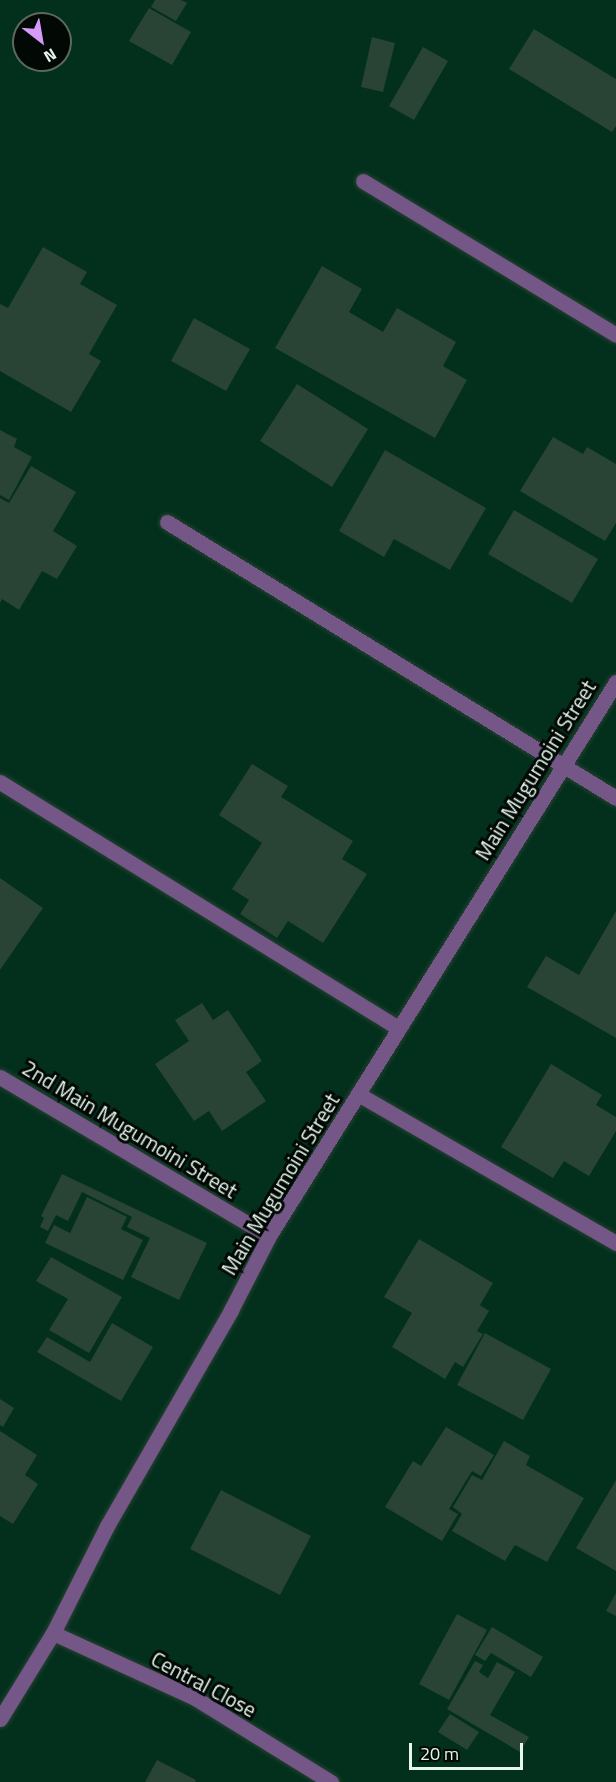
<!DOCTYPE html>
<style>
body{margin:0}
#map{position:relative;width:616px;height:1782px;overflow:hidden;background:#092216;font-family:"Titillium Web",sans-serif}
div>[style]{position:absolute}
.green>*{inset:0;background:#02301c}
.building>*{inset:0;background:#294334}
.roads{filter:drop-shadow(0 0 2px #284034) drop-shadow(0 0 2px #284034)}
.lane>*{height:15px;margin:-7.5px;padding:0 7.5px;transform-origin:7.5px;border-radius:7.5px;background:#745787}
.street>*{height:15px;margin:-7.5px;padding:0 7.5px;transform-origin:7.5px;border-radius:7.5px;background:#745787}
span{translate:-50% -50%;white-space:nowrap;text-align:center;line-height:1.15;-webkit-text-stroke:6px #020905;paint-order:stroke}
.street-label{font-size:21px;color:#e6f6ec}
.north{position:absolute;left:12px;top:12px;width:60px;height:60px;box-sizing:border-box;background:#020905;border:2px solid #5d6861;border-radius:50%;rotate:149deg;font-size:16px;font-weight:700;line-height:24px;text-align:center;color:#e6f6ec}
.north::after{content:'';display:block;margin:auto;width:21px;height:27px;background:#d69bfa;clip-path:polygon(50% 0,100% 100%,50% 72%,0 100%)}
.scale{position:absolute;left:409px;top:1743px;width:114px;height:27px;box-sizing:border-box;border:3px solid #e6f6ec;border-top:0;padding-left:8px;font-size:18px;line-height:21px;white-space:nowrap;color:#e6f6ec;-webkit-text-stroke:4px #020905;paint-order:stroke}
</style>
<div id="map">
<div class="green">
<div style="clip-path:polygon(evenodd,0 0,616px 0,616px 1782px,0 1782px,0 0,24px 24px,60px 24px,60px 60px,24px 60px,24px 24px)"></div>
</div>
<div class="building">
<div style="clip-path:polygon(155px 0,181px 0,187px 3px,176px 21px,151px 7px)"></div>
<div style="clip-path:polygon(149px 8px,191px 32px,172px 65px,129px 41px)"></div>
<div style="clip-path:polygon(534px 29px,616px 79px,616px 126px,612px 132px,509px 69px)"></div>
<div style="clip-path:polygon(372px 37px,395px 43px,383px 92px,361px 87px)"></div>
<div style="clip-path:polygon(423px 47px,448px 61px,414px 120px,389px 106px)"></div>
<div style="clip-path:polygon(43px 247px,87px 272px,80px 284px,117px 305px,89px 354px,101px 361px,71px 412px,0 371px,0 304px,8px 308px)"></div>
<div style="clip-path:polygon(322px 266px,362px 289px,349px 312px,383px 332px,397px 308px,456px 342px,443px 366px,467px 380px,435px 438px,275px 348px)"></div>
<div style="clip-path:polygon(194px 318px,250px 349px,226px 391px,171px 361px)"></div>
<div style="clip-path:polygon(297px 384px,368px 429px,332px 487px,260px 441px)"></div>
<div style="clip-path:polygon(0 430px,17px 439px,14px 447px,32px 457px,9px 500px,0 495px)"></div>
<div style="clip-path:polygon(553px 437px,583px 454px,587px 447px,616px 464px,616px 523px,605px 541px,520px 491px)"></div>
<div style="clip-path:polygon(385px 450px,486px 508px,450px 570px,394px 539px,384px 557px,339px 531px)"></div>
<div style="clip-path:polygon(31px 466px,76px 492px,53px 531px,77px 546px,57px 579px,42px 571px,19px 610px,2px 599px,0 603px,0 498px,9px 503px)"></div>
<div style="clip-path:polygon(514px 510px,598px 559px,572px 603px,488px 554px)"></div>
<div style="clip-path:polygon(252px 764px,288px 786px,281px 797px,353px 841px,342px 859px,367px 874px,323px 943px,288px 921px,277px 938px,240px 914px,249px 900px,232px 889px,262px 843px,219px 815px)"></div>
<div style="clip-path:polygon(0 878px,43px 908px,0 970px)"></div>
<div style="clip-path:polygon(616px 911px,616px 1038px,527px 987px,546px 956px,579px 975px)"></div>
<div style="clip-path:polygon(202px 1003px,213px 1020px,228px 1010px,262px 1061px,246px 1072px,266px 1101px,222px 1131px,209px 1111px,194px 1121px,155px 1064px,189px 1041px,175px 1020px)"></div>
<div style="clip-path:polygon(551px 1064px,602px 1095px,596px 1105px,616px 1117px,616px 1131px,589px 1176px,564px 1161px,553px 1178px,501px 1147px)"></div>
<div style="clip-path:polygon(62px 1174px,207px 1243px,179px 1300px,131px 1277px,150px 1238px,127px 1227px,132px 1217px,82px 1192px,68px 1221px,56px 1215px,48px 1231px,40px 1227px,44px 1218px,41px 1216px)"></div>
<div style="clip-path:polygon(87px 1197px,127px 1217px,121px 1229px,143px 1240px,123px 1280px,45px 1243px,54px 1225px,70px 1233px)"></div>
<div style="clip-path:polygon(419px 1239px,493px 1283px,480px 1305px,489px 1311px,477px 1331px,483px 1334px,463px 1367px,455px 1362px,445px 1379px,392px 1347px,412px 1313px,384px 1297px)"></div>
<div style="clip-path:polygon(51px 1257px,122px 1297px,89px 1353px,49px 1330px,68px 1299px,36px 1281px)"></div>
<div style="clip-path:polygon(112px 1323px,153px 1347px,121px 1401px,37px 1352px,47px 1337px,90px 1362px)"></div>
<div style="clip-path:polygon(485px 1333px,551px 1369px,523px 1420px,457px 1385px)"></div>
<div style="clip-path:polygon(0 1399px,14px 1408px,3px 1427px,0 1425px)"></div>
<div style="clip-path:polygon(446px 1427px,494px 1455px,481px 1476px,472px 1471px,449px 1509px,458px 1514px,442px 1541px,385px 1507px,413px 1461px,421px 1466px)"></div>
<div style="clip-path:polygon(0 1431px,37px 1455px,25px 1475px,38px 1484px,13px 1524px,0 1516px)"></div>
<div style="clip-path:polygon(504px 1441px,530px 1456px,526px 1465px,584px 1498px,547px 1562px,515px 1545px,505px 1561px,452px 1531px,462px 1514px,453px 1507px,472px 1475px,482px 1480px)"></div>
<div style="clip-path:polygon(616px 1480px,616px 1571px,576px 1548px)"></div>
<div style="clip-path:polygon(221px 1490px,311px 1536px,280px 1595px,190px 1549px)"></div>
<div style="clip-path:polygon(616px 1593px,616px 1616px,606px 1611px)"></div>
<div style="clip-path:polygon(457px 1614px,487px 1630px,449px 1700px,419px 1684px)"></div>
<div style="clip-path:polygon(492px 1627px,543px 1657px,531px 1677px,491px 1653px,485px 1661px,475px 1655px)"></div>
<div style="clip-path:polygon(475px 1661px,483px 1665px,479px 1672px,488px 1678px,497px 1662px,515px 1672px,490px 1715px,529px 1737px,520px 1752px,447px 1709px)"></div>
<div style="clip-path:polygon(450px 1714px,479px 1732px,467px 1750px,438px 1732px)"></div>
<div style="clip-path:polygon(157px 1760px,196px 1780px,195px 1782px,145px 1782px)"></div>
</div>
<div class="roads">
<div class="lane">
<div style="left:0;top:782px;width:468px;rotate:31.7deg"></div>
</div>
<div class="street">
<div style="left:363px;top:181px;width:296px;rotate:31.3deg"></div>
<div style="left:167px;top:522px;width:527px;rotate:31.58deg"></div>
<div style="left:0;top:1077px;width:312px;rotate:30.6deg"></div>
<div style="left:358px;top:1094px;width:298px;rotate:30deg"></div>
<div style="left:53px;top:1633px;width:156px;rotate:24.6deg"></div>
<div style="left:195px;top:1698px;width:160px;rotate:31.7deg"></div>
<div style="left:0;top:1719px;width:101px;rotate:-58.4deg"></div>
<div style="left:53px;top:1633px;width:120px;rotate:-63.2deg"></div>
<div style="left:107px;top:1526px;width:249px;rotate:-60.1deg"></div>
<div style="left:231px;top:1310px;width:83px;rotate:-62.8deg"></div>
<div style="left:269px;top:1236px;width:654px;rotate:-57.94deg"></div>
</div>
</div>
<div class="street-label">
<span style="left:535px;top:770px;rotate:-58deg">Main Mugumoini Street</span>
<span style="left:130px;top:1129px;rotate:31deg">2nd Main Mugumoini Street</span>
<span style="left:280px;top:1184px;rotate:-59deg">Main Mugumoini Street</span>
<span style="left:204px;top:1684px;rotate:28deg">Central Close</span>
</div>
<div class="north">N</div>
<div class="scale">20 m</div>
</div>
